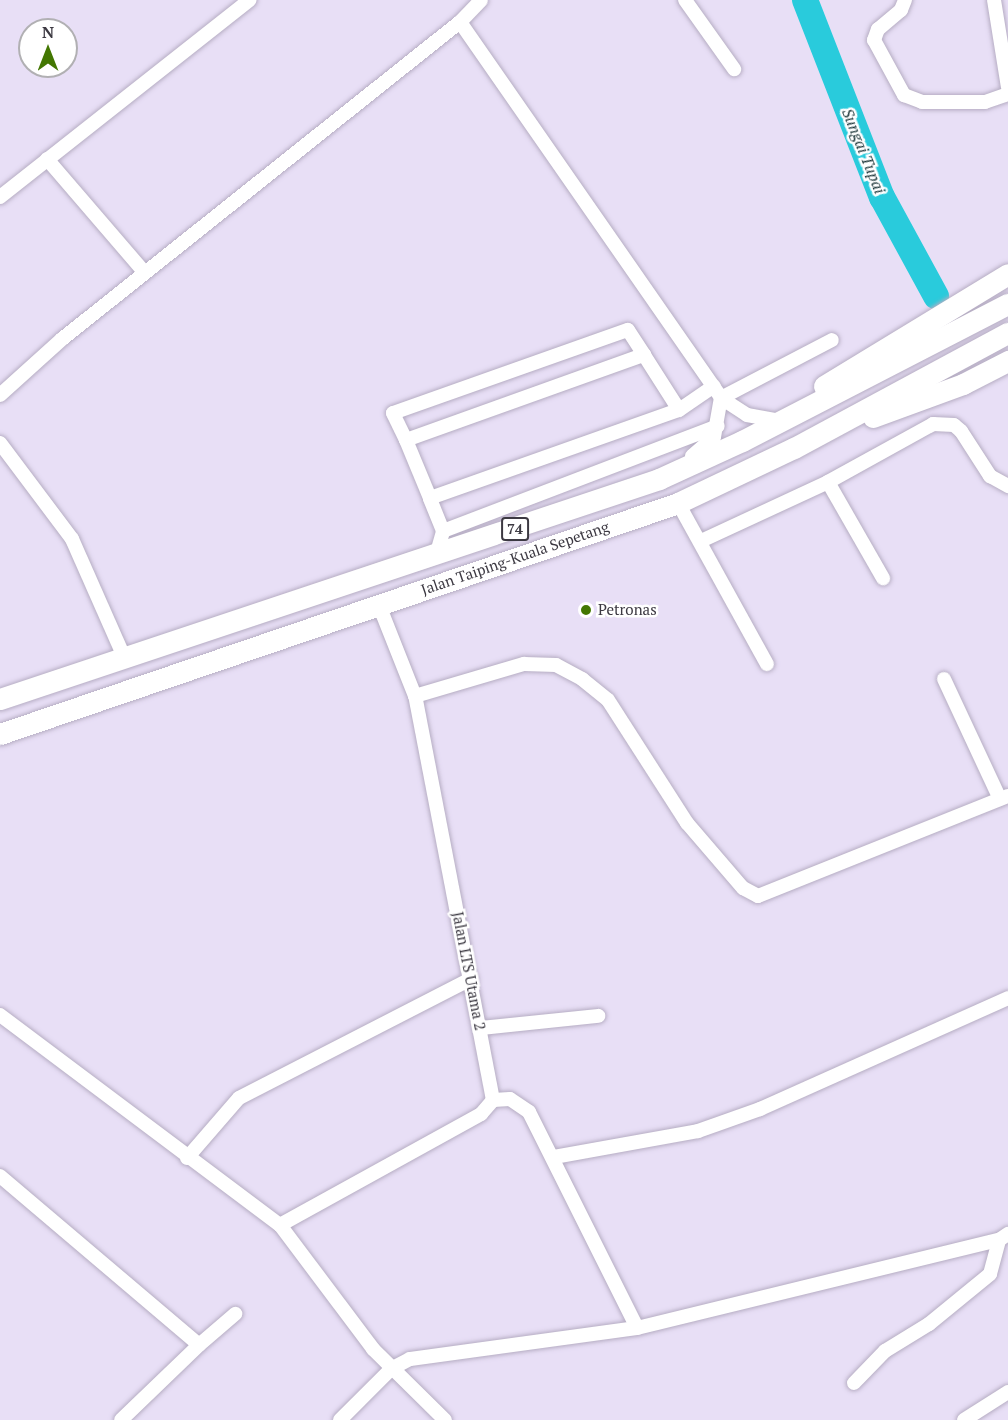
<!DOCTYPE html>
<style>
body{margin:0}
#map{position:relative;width:1008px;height:1420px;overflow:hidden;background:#e8dff6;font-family:"PT Serif",serif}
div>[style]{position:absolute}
.river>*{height:26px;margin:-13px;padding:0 13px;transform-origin:13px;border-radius:13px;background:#29cbdc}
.roads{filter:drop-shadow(0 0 2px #b6adc3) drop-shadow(0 0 2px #b6adc3)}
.street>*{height:14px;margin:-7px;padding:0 7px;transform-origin:7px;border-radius:7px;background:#fff}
.primary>*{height:21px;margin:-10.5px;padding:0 10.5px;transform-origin:10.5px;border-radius:10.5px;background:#fff}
.dots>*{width:16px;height:16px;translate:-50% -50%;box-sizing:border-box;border:3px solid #fff;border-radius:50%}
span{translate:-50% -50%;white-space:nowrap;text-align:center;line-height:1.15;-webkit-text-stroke:5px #fff;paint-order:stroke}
.shield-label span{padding:2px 4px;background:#fff;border:2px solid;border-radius:4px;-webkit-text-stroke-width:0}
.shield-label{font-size:14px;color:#3c3942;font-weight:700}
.street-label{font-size:15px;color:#3c3942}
.poi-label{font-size:15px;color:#3c3942}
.left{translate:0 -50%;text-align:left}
.water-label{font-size:16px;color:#1d3639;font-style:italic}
.north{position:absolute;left:18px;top:18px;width:60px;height:60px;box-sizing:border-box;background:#fff;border:2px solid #b1b0b3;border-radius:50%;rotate:0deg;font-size:16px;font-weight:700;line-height:24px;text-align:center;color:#3c3942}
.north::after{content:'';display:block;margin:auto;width:21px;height:27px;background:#437702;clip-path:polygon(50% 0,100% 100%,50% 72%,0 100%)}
</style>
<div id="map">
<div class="river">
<div style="left:805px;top:0;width:212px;rotate:68.7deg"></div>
<div style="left:882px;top:197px;width:113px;rotate:61.4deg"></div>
</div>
<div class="roads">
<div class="street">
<div style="left:685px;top:0;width:85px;rotate:54.6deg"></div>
<div style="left:905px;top:0;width:11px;rotate:112deg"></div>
<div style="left:901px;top:10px;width:30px;rotate:140deg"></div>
<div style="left:878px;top:29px;width:12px;rotate:110deg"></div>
<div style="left:874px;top:40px;width:63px;rotate:61.4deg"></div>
<div style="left:904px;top:95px;width:19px;rotate:21deg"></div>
<div style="left:922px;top:102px;width:63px"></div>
<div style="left:985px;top:102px;width:24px;rotate:-19deg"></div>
<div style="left:994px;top:0;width:88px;rotate:80.9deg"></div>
<div style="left:460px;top:22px;width:458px;rotate:55.2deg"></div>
<div style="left:721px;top:398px;width:31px;rotate:33deg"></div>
<div style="left:747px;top:415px;width:35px;rotate:10deg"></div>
<div style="left:47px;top:159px;width:150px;rotate:49.3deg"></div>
<div style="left:0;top:197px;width:318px;rotate:-38.3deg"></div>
<div style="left:0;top:395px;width:84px;rotate:-42.1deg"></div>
<div style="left:62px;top:339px;width:509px;rotate:-38.54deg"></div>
<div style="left:460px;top:22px;width:30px;rotate:-46deg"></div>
<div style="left:721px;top:398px;width:125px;rotate:-27.6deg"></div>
<div style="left:406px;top:440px;width:30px;rotate:-116deg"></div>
<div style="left:393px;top:413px;width:249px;rotate:-19.5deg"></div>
<div style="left:628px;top:330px;width:30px;rotate:57deg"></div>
<div style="left:0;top:443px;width:120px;rotate:53.1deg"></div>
<div style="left:72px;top:539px;width:129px;rotate:66.2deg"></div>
<div style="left:692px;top:456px;width:29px;rotate:-41deg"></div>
<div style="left:714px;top:437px;width:40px;rotate:-80deg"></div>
<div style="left:828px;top:482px;width:111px;rotate:60.2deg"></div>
<div style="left:430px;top:498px;width:63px;rotate:-112.5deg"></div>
<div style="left:406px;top:440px;width:253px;rotate:-19.7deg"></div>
<div style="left:644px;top:355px;width:65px;rotate:57.5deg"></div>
<div style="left:678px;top:503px;width:184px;rotate:61.1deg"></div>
<div style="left:443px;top:531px;width:294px;rotate:-20.9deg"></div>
<div style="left:701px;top:541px;width:140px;rotate:-24.9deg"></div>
<div style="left:828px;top:482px;width:120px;rotate:-28.9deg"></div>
<div style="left:933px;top:424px;width:21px;rotate:3deg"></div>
<div style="left:954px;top:425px;width:9px;rotate:41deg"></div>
<div style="left:961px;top:431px;width:54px;rotate:57.2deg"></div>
<div style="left:990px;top:476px;width:21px;rotate:29deg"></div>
<div style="left:436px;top:556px;width:26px;rotate:-74deg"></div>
<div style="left:443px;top:531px;width:35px;rotate:-112deg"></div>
<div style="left:430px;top:498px;width:264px;rotate:-19.5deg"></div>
<div style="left:679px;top:410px;width:42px;rotate:-34.4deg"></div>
<div style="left:944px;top:679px;width:132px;rotate:65deg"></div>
<div style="left:415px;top:696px;width:114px;rotate:-16.4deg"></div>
<div style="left:524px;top:664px;width:32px;rotate:2deg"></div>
<div style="left:556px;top:665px;width:30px;rotate:28deg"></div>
<div style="left:582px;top:679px;width:33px;rotate:39deg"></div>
<div style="left:608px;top:700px;width:146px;rotate:57.3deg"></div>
<div style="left:687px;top:823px;width:86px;rotate:49.3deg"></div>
<div style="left:743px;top:888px;width:17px;rotate:28deg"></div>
<div style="left:758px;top:896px;width:269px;rotate:-21.8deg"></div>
<div style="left:0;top:1015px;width:350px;rotate:36.9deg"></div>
<div style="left:280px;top:1225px;width:155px;rotate:53.1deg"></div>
<div style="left:373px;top:1349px;width:101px;rotate:44.6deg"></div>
<div style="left:481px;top:1028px;width:118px;rotate:-5.9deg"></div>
<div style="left:493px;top:1100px;width:17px;rotate:-3deg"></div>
<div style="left:510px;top:1099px;width:23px;rotate:34deg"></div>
<div style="left:529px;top:1112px;width:241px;rotate:63.4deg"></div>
<div style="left:554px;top:1157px;width:146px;rotate:-10.2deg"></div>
<div style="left:698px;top:1131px;width:66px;rotate:-19.5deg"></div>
<div style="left:760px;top:1109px;width:272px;rotate:-24.1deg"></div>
<div style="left:187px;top:1158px;width:79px;rotate:-49.1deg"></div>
<div style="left:239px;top:1098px;width:261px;rotate:-27.2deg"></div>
<div style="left:0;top:1176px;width:261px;rotate:40.3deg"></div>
<div style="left:199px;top:1345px;width:108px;rotate:136.1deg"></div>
<div style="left:280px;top:1225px;width:230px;rotate:-28.9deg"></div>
<div style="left:481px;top:1114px;width:18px;rotate:-49deg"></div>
<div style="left:493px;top:1100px;width:411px;rotate:-100.9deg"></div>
<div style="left:415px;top:696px;width:98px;rotate:-111.6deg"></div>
<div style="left:199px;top:1345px;width:48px;rotate:-40.7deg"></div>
<div style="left:854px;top:1383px;width:45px;rotate:-45.9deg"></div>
<div style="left:885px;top:1351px;width:52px;rotate:-31.5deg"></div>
<div style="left:929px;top:1324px;width:79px;rotate:-39.3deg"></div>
<div style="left:990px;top:1274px;width:35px;rotate:-75deg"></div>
<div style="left:340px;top:1420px;width:72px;rotate:-45deg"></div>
<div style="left:391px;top:1369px;width:21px;rotate:-28deg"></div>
<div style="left:410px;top:1359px;width:229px;rotate:-7.8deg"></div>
<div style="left:637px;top:1328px;width:373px;rotate:-13.7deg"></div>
<div style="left:999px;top:1240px;width:11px;rotate:-34deg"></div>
<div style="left:964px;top:1420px;width:52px;rotate:-32.5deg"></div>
</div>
<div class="primary">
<div style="left:824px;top:386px;width:215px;rotate:-31.3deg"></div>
<div style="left:873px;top:417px;width:96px;rotate:-20.1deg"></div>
<div style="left:963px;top:384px;width:51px;rotate:-27.1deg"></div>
<div style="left:0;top:699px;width:695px;rotate:-18.46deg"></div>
<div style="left:659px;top:479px;width:91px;rotate:-24.6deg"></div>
<div style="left:742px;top:441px;width:299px;rotate:-27.3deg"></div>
<div style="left:0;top:734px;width:716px;rotate:-18.81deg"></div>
<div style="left:678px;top:503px;width:128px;rotate:-25.4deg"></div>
<div style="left:794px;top:448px;width:243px;rotate:-28.3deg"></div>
</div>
</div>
<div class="dots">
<div style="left:586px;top:610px;background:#437702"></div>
</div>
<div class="shield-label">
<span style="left:515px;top:529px">74</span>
</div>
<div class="street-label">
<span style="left:515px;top:558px;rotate:-19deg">Jalan Taiping-Kuala Sepetang</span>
<span style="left:469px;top:971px;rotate:79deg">Jalan LTS Utama 2</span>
</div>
<div class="poi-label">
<span class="left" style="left:598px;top:610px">Petronas</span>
</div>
<div class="water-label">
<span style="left:864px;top:151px;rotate:68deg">Sungai Tupai</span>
</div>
<div class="north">N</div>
</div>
